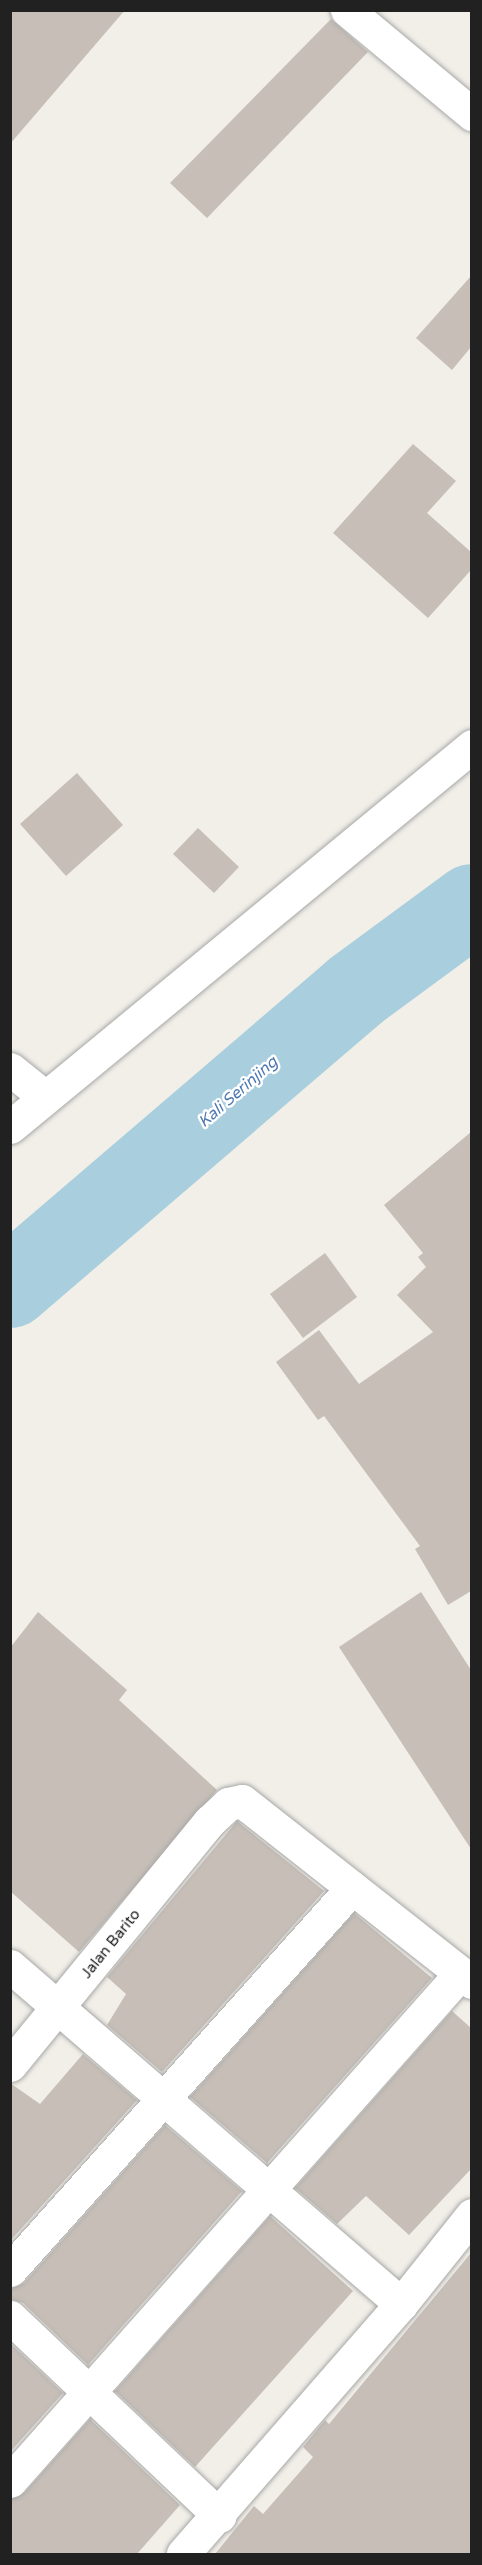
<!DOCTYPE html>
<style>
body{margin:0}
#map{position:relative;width:482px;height:2565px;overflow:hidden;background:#f1efe8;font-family:"Varela Round",sans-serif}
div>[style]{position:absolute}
.river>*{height:82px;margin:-41px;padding:0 41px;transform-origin:41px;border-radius:41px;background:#a9cede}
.building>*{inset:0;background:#c6beb7}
.roads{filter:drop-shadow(0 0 2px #a8a8a8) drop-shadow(0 0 2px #a8a8a8)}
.minor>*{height:33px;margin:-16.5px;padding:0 16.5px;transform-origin:16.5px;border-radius:16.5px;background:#fff}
span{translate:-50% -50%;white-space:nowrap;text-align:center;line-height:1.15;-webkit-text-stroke:5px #fff;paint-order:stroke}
.street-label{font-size:15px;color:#212121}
.water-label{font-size:16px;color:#4d78b1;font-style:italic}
.frame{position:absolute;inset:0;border:12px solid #212121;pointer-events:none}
</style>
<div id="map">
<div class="river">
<div style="left:10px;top:1287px;width:455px;rotate:-40.6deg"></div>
<div style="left:355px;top:991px;width:145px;rotate:-36.3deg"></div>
</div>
<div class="building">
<div style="clip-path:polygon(10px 10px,125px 10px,10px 144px)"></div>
<div style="clip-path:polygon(331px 19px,368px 52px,207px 218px,170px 183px)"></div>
<div style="clip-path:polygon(471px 276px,471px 347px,452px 370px,416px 338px)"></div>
<div style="clip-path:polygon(413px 444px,456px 481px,427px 513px,471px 552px,471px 570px,428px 618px,333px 533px)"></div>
<div style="clip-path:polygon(77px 773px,123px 825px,66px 876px,20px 824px)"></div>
<div style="clip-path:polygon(198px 828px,239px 867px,214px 893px,173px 854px)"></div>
<div style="clip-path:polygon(471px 1132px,471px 1591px,448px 1605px,415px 1549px,420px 1546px,324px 1416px,318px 1420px,276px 1362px,319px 1330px,359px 1384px,433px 1332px,397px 1295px,426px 1267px,418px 1257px,423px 1253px,384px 1205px)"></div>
<div style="clip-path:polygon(325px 1253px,357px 1297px,303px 1338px,270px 1294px)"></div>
<div style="clip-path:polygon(421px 1592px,471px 1670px,471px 1849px,339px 1647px)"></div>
<div style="clip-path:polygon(38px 1612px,127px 1690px,119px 1700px,217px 1790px,79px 1952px,10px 1891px,10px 1648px)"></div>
<div style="clip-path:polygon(237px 1821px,324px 1891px,162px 2072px,107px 2025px,126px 1994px,107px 1977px)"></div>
<div style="clip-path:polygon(354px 1913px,432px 1978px,267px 2163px,190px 2097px)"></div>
<div style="clip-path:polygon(452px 2011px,471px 2028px,471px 2169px,409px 2235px,366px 2196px,337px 2224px,295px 2188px)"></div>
<div style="clip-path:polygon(83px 2054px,137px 2100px,10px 2241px,10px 2083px,40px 2104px)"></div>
<div style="clip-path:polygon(165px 2125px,242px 2191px,88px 2365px,23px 2303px,10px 2299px,10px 2288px,24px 2283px)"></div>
<div style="clip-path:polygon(270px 2216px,353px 2291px,195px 2467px,115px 2391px)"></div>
<div style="clip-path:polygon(471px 2253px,471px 2554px,215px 2554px,254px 2506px,263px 2514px,313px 2457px,303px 2447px,325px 2420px,329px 2424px)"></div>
<div style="clip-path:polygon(10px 2343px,63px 2393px,10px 2452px)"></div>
<div style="clip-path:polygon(90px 2419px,180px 2505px,137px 2554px,10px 2554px,10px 2499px,24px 2493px)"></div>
</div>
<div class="roads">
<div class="minor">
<div style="left:347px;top:10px;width:163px;rotate:39.8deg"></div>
<div style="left:10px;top:1069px;width:45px;rotate:38.7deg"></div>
<div style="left:10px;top:1127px;width:599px;rotate:-39.51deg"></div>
<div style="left:10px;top:1966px;width:517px;rotate:40.84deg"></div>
<div style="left:401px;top:2304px;width:332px;rotate:131.1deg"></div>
<div style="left:10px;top:2065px;width:315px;rotate:-50.7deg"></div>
<div style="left:210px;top:1821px;width:25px;rotate:-43deg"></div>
<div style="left:228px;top:1804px;width:14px;rotate:-12deg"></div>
<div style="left:242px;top:1801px;width:293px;rotate:38.2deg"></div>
<div style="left:10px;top:2270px;width:513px;rotate:-48.16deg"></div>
<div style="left:401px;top:2304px;width:114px;rotate:-51.4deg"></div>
<div style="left:10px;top:2317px;width:289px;rotate:43.5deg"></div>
<div style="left:10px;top:2481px;width:678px;rotate:-48.41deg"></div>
</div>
</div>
<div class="street-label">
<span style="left:111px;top:1944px;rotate:-51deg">Jalan Barito</span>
</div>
<div class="water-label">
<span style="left:238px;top:1092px;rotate:-41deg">Kali Serinjing</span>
</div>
<div class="frame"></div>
</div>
